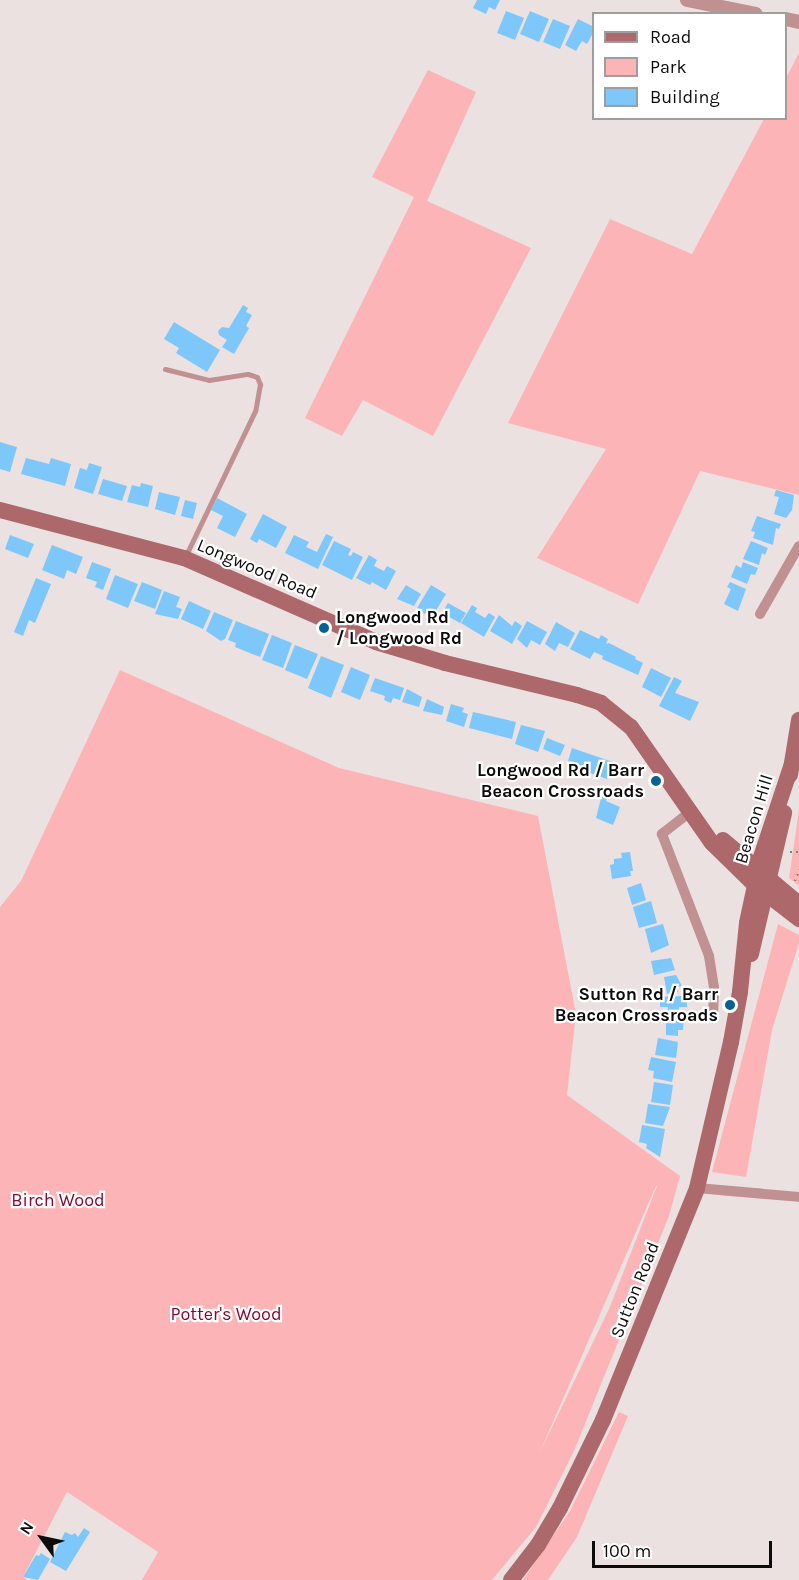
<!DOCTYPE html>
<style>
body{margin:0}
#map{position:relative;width:799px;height:1580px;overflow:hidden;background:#ebe1e1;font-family:Karla,sans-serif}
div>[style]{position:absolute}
.green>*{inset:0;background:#fdb4b7}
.building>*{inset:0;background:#7ec7fa}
.path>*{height:2px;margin-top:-1px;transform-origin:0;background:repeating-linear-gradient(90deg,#837c7c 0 1.5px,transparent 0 6px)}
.service>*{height:5px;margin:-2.5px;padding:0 2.5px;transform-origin:2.5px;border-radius:2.5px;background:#c19192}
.minor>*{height:10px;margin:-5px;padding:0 5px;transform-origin:5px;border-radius:5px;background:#c19192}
.tertiary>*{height:14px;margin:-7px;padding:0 7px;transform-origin:7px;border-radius:7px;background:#c19192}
.secondary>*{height:16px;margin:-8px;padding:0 8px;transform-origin:8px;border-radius:8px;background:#ac686b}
.dots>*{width:16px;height:16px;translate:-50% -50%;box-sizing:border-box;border:3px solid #fff;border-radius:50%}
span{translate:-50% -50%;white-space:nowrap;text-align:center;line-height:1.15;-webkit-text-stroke:4.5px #fff;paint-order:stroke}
.street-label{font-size:18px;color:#0e0b0b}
.poi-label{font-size:18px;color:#0e0b0b;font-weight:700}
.left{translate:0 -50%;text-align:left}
.right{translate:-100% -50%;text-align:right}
.park-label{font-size:18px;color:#8c082a}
.legend{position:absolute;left:592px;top:12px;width:195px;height:108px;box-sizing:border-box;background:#fff;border:2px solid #9f9d9d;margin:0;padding:8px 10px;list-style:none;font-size:18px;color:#0e0b0b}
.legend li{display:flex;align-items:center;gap:12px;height:30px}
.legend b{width:30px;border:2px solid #9f9d9d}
.north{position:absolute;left:12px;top:1508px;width:60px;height:60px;-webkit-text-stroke:4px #fff;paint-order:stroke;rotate:303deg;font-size:16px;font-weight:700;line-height:24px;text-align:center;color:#0e0b0b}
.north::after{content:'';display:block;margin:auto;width:21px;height:27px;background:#0e0b0b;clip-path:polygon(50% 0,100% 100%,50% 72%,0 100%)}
.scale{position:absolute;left:592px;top:1541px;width:180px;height:27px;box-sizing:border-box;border:3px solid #0e0b0b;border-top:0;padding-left:8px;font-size:18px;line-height:21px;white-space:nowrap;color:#0e0b0b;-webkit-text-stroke:4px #fff;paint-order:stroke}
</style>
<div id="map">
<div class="green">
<div style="clip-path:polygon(799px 53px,799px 495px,700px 471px,638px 604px,537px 558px,606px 449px,508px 423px,610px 219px,692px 254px,764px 119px,786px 118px,786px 78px)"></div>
<div style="clip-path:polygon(428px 70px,476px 92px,427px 201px,531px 248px,433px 436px,363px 400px,342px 436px,305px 418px,414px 197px,372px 177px)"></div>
<div style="clip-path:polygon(evenodd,120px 670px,339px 768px,538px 816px,576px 1014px,567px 1095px,680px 1176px,669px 1216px,574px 1451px,536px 1527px,492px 1580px,142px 1580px,158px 1552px,67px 1492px,23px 1577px,28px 1580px,0 1580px,0 907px,21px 881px,120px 670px,657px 1186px,609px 1309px,539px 1454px,656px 1186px,657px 1186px)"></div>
<div style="clip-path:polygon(799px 810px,799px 886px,789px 878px)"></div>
<div style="clip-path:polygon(778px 924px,799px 935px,799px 943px,772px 1030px,746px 1177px,712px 1172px)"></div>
<div style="clip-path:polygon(619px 1412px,628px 1416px,577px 1537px,548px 1580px,523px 1580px,570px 1511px)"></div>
</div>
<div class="building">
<div style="clip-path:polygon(477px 0,500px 0,495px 10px,489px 7px,486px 14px,473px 8px)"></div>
<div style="clip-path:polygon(506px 11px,524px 18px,515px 40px,497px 33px)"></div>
<div style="clip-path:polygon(530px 11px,549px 19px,539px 42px,520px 34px)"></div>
<div style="clip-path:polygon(553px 19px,570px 26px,560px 49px,543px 42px)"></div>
<div style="clip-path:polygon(578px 19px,594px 27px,594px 31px,587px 44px,582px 41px,576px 51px,565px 45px)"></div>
<div style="clip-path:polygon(243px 305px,248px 308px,246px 312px,252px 315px,246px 326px,249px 328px,234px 354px,222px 347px,227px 340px,219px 335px,218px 331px,222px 327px,229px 328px)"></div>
<div style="clip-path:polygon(174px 322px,220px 350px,207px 372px,176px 353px,179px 348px,164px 339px)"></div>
<div style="clip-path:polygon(0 442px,17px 447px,10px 472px,0 469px)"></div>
<div style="clip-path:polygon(26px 458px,49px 464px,51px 458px,71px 464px,65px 486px,21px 474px)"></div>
<div style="clip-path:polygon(89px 463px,102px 467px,93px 494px,74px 488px,80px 468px,87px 470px)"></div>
<div style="clip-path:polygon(103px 479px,127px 486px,122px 501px,98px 494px)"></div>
<div style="clip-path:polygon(141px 483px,153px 486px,148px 507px,127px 502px,132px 485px,140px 487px)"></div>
<div style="clip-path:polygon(776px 490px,794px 495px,792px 510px,786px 518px,774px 514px,779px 497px,774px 496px)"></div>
<div style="clip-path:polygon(159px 492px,180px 497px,175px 515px,155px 509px)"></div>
<div style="clip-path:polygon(217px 498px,247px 514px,235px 537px,217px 528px,223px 516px,211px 510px)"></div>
<div style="clip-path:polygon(185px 500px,197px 503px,193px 519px,181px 516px)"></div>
<div style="clip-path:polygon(263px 514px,287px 527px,276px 548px,259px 539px,257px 543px,250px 539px)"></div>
<div style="clip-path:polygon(757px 516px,781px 524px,779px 529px,776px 528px,773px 545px,753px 538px,755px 532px,751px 531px)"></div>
<div style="clip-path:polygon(326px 534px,333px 537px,318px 569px,285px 553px,294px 535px,309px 542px,306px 547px,317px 552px)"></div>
<div style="clip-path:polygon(10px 535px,34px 544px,28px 558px,5px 549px)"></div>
<div style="clip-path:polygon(334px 541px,351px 549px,348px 555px,351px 556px,353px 552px,363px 557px,352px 580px,322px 565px)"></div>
<div style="clip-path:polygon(751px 541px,768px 548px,765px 555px,762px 553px,759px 565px,743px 559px)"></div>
<div style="clip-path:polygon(52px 545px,83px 557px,76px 574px,67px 570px,64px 579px,42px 570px)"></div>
<div style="clip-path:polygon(369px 555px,377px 560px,374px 566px,384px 571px,387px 566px,396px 571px,386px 590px,372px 582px,370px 585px,356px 578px)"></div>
<div style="clip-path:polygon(92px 562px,111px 569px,103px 590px,95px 587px,97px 582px,86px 578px)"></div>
<div style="clip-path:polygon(743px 562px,758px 568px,755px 575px,751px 574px,747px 584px,731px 577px,736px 565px,741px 568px)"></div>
<div style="clip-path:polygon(115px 575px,138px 584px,128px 608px,106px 599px)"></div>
<div style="clip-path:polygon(36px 578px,51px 584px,35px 623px,29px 620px,23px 636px,14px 632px)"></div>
<div style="clip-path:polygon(142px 582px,162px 590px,155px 609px,134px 601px)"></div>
<div style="clip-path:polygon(730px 582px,746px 589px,738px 611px,724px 604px,731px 589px,727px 587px)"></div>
<div style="clip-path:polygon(406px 585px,421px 594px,414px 606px,397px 599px)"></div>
<div style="clip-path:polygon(431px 585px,446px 594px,434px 614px,427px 610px,425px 614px,417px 608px)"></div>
<div style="clip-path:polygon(164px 591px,180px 597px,176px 607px,182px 609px,178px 619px,155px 614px)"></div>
<div style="clip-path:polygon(189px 601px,211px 611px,203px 629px,181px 619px)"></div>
<div style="clip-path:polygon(448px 603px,466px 613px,460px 623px,442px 613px)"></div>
<div style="clip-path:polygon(472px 605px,477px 608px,475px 612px,485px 618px,489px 613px,495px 617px,484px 637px,461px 623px)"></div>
<div style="clip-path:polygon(214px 612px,233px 620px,225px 639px,221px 641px,206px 631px)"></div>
<div style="clip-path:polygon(499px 615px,512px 626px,515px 621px,522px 626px,512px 644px,490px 631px)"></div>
<div style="clip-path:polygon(236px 621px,269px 634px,260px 657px,235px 647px,236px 643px,228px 640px)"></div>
<div style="clip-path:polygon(527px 621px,547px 632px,540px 645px,531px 640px,527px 648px,517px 639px)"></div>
<div style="clip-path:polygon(556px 622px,575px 633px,568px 647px,559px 643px,555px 651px,545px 644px)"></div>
<div style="clip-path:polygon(580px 630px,599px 639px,601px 635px,608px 639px,606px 644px,609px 643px,636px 657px,635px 659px,643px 663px,638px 675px,602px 659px,603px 656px,594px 652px,590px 659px,570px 649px)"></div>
<div style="clip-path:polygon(272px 635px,292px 643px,283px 668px,262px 660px)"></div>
<div style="clip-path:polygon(295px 645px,318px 654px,307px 679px,285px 670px)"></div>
<div style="clip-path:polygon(321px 656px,344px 665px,331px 698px,308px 688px)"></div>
<div style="clip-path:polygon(351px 667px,370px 675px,360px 700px,341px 692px)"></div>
<div style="clip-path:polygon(651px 668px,671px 678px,661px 697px,642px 687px)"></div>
<div style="clip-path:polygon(674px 677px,682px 681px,675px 693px,699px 702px,690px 721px,659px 706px)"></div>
<div style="clip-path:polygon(375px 678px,404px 688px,400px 700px,393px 698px,391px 703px,384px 700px,385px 696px,370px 691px)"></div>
<div style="clip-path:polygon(407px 689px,422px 697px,419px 707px,402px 702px)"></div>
<div style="clip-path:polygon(427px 699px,444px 707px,442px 715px,423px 711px)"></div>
<div style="clip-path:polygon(451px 704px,464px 708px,462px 712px,468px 714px,464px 727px,446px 721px)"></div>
<div style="clip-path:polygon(473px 712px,516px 722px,512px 739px,469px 728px)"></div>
<div style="clip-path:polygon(521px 725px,545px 731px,538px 752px,515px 744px)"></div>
<div style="clip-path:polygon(547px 738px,565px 745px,560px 756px,543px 749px)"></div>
<div style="clip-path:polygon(572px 748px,613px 762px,607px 779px,584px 771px,585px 767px,568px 761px)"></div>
<div style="clip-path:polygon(602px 794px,608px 797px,606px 801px,620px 807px,613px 825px,596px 818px)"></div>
<div style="clip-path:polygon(630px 852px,633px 871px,630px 871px,631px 876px,612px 879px,610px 865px,614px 864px,614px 859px,622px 858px,621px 853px)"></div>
<div style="clip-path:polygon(641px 883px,646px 900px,632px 905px,627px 888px)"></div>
<div style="clip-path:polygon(651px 901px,657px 923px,639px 928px,633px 907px)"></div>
<div style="clip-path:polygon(663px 924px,669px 945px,651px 953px,645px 929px)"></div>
<div style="clip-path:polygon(671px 958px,675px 970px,654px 975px,651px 961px)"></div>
<div style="clip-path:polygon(676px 975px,682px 986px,677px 987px,678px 992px,667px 994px,664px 977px)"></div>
<div style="clip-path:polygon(682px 996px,683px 1002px,687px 1002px,687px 1007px,679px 1007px,679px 1016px,668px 1016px,668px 1007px,660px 1007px,660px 997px)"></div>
<div style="clip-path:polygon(666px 1019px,684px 1019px,683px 1030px,678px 1030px,678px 1036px,666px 1035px)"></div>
<div style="clip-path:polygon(658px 1038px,678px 1042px,676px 1058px,655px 1055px)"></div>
<div style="clip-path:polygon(651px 1057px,676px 1062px,672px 1082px,653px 1078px,654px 1071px,648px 1070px)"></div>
<div style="clip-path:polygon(654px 1082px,673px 1085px,670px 1105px,651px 1102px)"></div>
<div style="clip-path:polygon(648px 1104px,670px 1107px,663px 1126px,645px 1123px)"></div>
<div style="clip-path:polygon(642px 1125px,665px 1129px,660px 1157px,646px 1148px,647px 1144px,639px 1142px)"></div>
<div style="clip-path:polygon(84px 1528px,90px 1532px,66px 1571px,50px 1562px,65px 1532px,72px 1535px,75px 1533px,78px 1537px)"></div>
<div style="clip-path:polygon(41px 1553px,50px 1559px,38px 1580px,23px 1577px,36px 1555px,39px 1556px)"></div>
</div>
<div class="path">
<div style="left:790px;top:852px;width:9px"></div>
<div style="left:795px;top:881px;width:12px;rotate:-70deg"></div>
</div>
<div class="service">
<div style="left:165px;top:369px;width:45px;rotate:14deg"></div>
<div style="left:209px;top:380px;width:39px;rotate:-9deg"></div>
<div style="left:248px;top:374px;width:9px;rotate:18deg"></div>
<div style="left:257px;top:377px;width:8px;rotate:67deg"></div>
<div style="left:260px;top:384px;width:27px;rotate:100deg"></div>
<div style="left:255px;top:411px;width:162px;rotate:115.6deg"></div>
</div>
<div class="minor">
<div style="left:760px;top:614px;width:78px;rotate:-60.2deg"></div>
<div style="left:690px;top:812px;width:36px;rotate:142deg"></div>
<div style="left:662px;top:834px;width:131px;rotate:68.9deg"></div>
<div style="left:709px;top:956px;width:33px;rotate:81deg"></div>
<div style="left:714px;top:989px;width:25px;rotate:92deg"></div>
<div style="left:697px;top:1188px;width:102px;rotate:5deg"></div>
</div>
<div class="tertiary">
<div style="left:687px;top:0;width:70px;rotate:11.5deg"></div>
<div style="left:786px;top:19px;width:13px;rotate:13deg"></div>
</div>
<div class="secondary">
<div style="left:0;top:510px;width:190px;rotate:14.6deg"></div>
<div style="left:184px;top:558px;width:210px;rotate:23.6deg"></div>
<div style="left:376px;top:642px;width:72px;rotate:16.9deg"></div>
<div style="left:445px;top:663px;width:136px;rotate:13.6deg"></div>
<div style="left:577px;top:695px;width:25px;rotate:18deg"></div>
<div style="left:601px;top:703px;width:38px;rotate:39deg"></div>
<div style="left:631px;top:727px;width:141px;rotate:55.1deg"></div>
<div style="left:712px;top:843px;width:60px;rotate:44.3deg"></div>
<div style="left:755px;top:885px;width:56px;rotate:37.7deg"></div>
<div style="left:790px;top:775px;width:56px;rotate:-80.7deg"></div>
<div style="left:723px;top:840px;width:99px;rotate:40.1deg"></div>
<div style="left:751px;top:954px;width:145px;rotate:-76.8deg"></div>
<div style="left:511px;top:1580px;width:44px;rotate:-52.4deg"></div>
<div style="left:538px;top:1545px;width:43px;rotate:-59.3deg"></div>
<div style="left:560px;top:1508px;width:98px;rotate:-64deg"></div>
<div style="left:603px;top:1420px;width:250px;rotate:-67.9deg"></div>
<div style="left:697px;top:1188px;width:150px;rotate:-76.9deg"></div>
<div style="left:731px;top:1042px;width:51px;rotate:-79.8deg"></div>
<div style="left:740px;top:992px;width:69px;rotate:-84.2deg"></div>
<div style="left:747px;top:923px;width:67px;rotate:-78deg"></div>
<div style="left:761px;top:857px;width:98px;rotate:-71.6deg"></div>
</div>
<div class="dots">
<div style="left:324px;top:628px;background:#046393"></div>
<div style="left:656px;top:781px;background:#046393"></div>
<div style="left:730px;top:1005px;background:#046393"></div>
</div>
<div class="street-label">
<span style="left:257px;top:569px;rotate:23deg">Longwood Road</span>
<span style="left:754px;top:819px;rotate:-73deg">Beacon Hill</span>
<span style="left:635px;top:1290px;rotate:-68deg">Sutton Road</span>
</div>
<div class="poi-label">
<span class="left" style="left:336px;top:628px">Longwood Rd<br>/ Longwood Rd</span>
<span class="right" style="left:644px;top:781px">Longwood Rd / Barr<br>Beacon Crossroads</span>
<span class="right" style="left:718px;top:1005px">Sutton Rd / Barr<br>Beacon Crossroads</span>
</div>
<div class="park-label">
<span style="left:58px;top:1200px">Birch Wood</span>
<span style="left:226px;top:1314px">Potter's Wood</span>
</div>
<ul class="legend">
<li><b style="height:8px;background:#ac686b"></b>Road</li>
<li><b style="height:16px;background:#fdb4b7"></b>Park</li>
<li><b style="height:16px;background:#7ec7fa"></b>Building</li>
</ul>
<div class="north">N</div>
<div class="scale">100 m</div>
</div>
